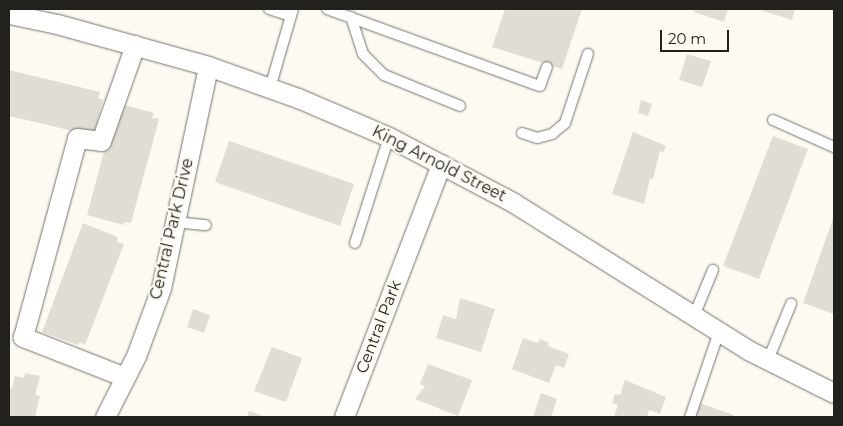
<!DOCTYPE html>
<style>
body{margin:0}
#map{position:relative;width:843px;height:426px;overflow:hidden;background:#fdfaf2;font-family:Montserrat,sans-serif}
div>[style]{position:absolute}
.building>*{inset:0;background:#e0ddd5}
.roads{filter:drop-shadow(0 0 1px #75736c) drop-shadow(0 0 1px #75736c)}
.lane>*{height:10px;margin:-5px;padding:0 5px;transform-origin:5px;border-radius:5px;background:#fff}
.street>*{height:19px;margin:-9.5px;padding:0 9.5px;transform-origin:9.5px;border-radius:9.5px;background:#fff}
span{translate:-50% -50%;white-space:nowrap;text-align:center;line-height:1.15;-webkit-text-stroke:4.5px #fdfaf2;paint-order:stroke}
.street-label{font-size:16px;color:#22211e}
.frame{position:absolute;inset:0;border:10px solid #22211e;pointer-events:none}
.scale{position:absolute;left:660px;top:30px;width:69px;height:22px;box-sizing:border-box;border:2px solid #22211e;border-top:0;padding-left:6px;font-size:15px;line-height:18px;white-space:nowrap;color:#22211e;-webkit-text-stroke:4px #fdfaf2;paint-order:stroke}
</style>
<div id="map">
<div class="building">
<div style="clip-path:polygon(505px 9px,582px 9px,562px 69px,492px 47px)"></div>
<div style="clip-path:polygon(695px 9px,728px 9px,724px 22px,694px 12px)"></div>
<div style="clip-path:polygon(757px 9px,795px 9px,792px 20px)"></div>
<div style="clip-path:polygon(687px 54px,711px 61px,702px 87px,679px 80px)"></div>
<div style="clip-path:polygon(9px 70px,100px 92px,98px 98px,103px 100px,94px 136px,9px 116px)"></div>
<div style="clip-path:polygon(641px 100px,652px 104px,648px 116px,638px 113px)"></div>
<div style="clip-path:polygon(117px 103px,154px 113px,152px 118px,159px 119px,131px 223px,125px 222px,124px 225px,87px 215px)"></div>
<div style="clip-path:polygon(633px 132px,666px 146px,663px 153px,660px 151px,653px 179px,650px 179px,644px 204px,612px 194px)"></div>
<div style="clip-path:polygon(773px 136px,808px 149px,759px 279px,723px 266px)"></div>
<div style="clip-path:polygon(229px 141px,354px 184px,340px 226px,215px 182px)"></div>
<div style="clip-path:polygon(834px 216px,834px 314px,803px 303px)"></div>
<div style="clip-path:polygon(83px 223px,118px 237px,117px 242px,124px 244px,85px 345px,79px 342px,78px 345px,42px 332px)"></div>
<div style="clip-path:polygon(460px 298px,495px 309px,481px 352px,436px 338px,443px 315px,456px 319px)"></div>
<div style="clip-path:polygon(193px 309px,210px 315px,204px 333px,187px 327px)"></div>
<div style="clip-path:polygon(523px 338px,538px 343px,540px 339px,549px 343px,548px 346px,569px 354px,564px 368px,556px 365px,549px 383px,512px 369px)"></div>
<div style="clip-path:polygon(272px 347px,302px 358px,286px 402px,254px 391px)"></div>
<div style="clip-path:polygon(428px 364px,472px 380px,458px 416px,415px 399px,425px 386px,420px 384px)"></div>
<div style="clip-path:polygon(25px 373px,40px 376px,35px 395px,40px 396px,35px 417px,9px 417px,9px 388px,12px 388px,15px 376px,24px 378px)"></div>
<div style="clip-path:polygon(625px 380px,666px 397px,660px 414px,649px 410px,647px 417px,614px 417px,618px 405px,612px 403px,615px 394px,620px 395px)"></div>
<div style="clip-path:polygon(541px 393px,557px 399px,551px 417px,533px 417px)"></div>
<div style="clip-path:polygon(699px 403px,734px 415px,733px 417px,694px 417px)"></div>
<div style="clip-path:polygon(249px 411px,266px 417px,247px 417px)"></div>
</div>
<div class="roads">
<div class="lane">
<div style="left:269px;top:9px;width:23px;rotate:18deg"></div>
<div style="left:327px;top:9px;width:226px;rotate:19.9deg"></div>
<div style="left:540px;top:86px;width:20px;rotate:-70deg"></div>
<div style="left:351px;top:17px;width:39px;rotate:72deg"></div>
<div style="left:363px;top:54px;width:30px;rotate:45deg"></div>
<div style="left:384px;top:75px;width:82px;rotate:22.2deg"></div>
<div style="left:270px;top:88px;width:82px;rotate:-73.8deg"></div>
<div style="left:773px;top:120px;width:67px;rotate:23.9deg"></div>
<div style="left:522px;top:133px;width:16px;rotate:18deg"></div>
<div style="left:537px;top:138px;width:16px;rotate:-15deg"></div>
<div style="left:552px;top:134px;width:17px;rotate:-40deg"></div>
<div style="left:565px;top:123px;width:73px;rotate:-71.6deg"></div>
<div style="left:175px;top:222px;width:31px;rotate:6deg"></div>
<div style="left:355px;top:243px;width:111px;rotate:-72.2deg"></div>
<div style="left:694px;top:316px;width:50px;rotate:-67.6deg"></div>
<div style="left:768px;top:360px;width:61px;rotate:-67.7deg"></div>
<div style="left:690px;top:417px;width:90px;rotate:-71.2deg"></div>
</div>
<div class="street">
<div style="left:9px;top:14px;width:49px;rotate:11.8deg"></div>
<div style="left:57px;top:24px;width:157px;rotate:15.5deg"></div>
<div style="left:208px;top:66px;width:96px;rotate:19.6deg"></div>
<div style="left:298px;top:98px;width:99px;rotate:23.2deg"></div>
<div style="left:389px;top:137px;width:141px;rotate:27.8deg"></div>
<div style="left:514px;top:203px;width:276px;rotate:32.1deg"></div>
<div style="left:748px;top:350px;width:96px;rotate:26.6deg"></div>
<div style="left:125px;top:377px;width:110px;rotate:-158.6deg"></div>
<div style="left:23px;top:337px;width:206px;rotate:-74.8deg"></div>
<div style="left:77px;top:138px;width:24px;rotate:7deg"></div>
<div style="left:101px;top:141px;width:102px;rotate:-70.5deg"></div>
<div style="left:105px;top:417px;width:68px;rotate:-63.1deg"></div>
<div style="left:136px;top:356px;width:72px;rotate:-69.8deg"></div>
<div style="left:161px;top:288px;width:227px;rotate:-78deg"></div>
<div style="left:344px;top:417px;width:271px;rotate:-69deg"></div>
</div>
</div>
<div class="street-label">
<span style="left:439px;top:164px;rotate:27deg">King Arnold Street</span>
<span style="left:172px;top:229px;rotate:-77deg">Central Park Drive</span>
<span style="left:379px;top:327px;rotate:-69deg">Central Park</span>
</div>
<div class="frame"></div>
<div class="scale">20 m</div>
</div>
